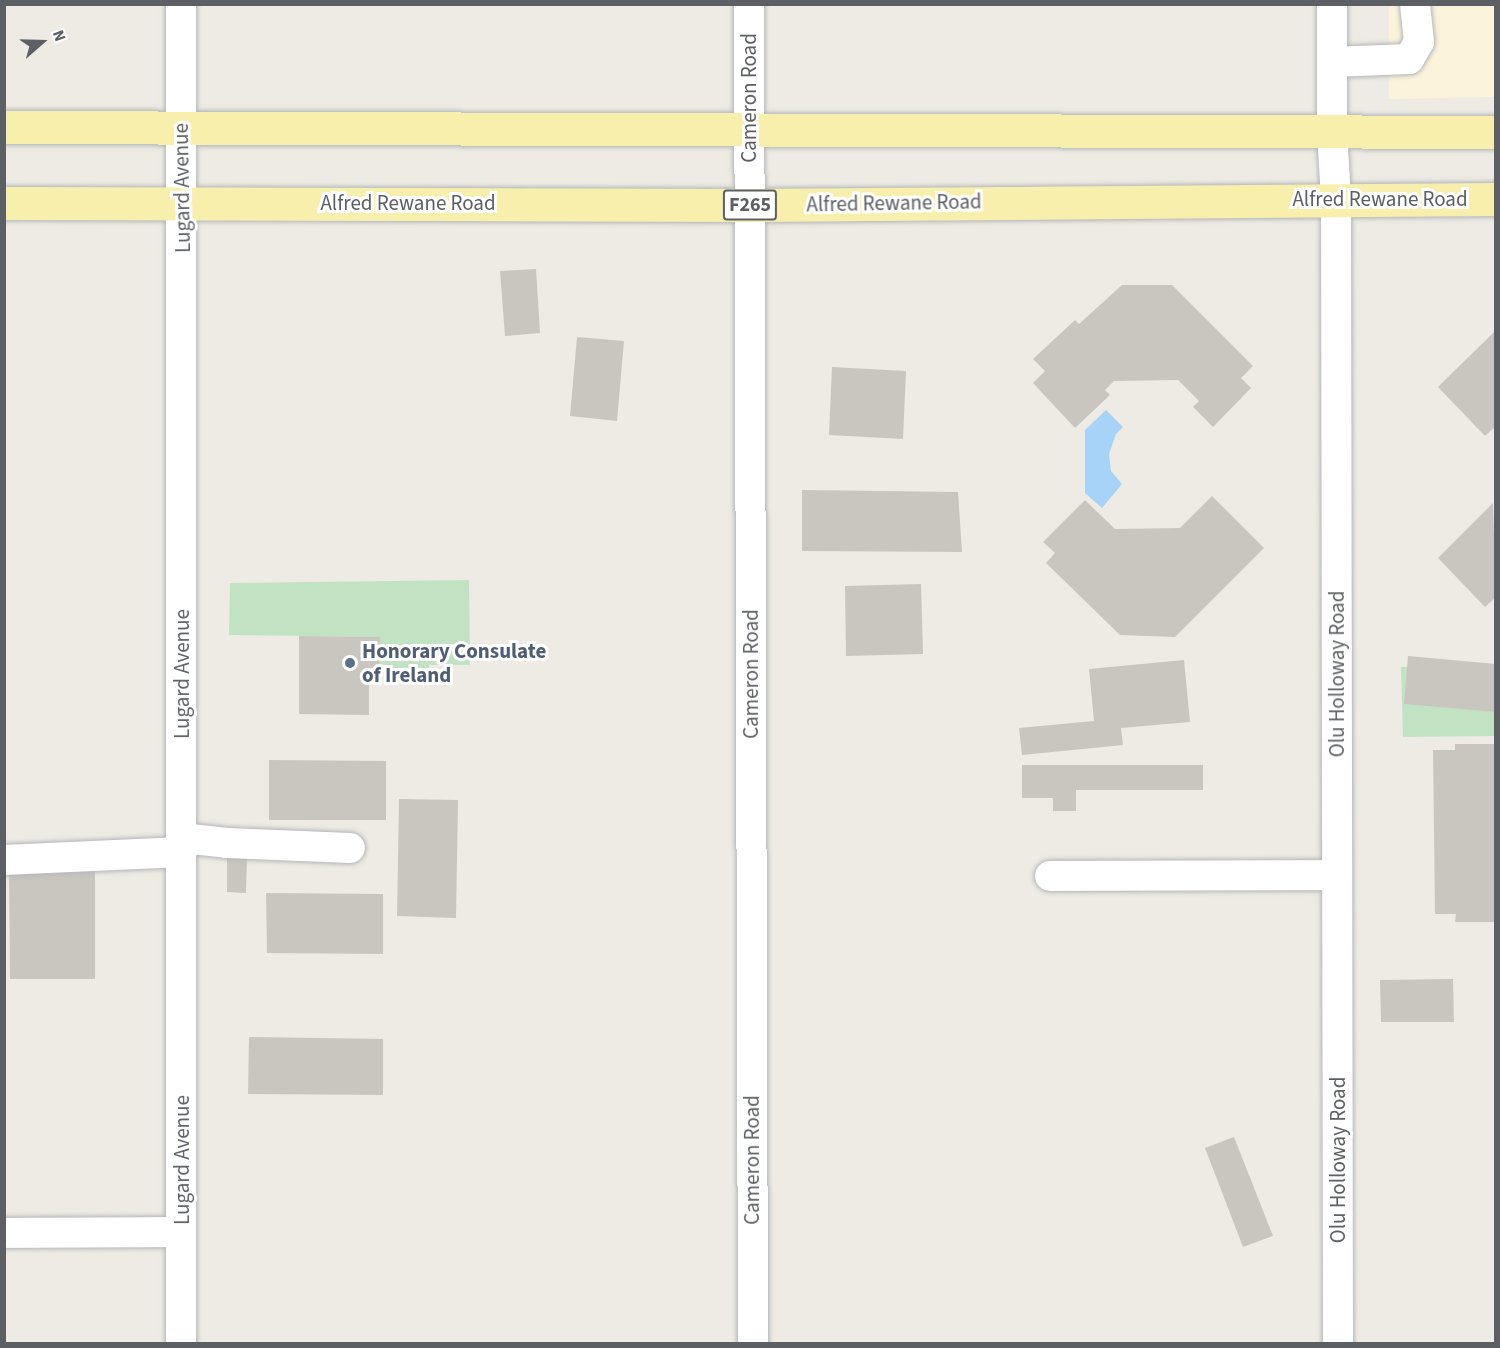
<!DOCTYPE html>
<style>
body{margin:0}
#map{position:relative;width:1500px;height:1348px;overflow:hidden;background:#edebe3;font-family:"Source Sans 3",sans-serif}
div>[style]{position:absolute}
.commercial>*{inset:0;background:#fbf4da}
.green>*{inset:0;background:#c2e3c3}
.water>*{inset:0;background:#a8d3f8}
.building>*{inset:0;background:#c9c6c0}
.roads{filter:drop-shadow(0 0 2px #b4b6ba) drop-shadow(0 0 2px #b4b6ba)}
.minor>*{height:30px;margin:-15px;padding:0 15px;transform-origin:15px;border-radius:15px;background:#fff}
.major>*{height:33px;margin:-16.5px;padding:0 16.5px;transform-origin:16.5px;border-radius:16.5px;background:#f9efad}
.dots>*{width:16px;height:16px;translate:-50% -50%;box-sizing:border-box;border:3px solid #fff;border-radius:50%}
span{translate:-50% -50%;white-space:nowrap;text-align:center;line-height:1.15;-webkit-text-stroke:6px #fff;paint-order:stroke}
.shield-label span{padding:2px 4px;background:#fff;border:2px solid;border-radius:4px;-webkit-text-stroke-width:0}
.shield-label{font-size:20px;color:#5c5f63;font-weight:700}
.street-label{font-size:21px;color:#5c5f63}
.service-label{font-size:21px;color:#4e5e75;font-weight:700}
.left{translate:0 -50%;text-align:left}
.frame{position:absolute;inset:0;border:6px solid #5c5f63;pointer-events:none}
.north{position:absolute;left:12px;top:12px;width:60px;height:60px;-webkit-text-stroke:4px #fff;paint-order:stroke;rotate:70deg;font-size:16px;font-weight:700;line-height:24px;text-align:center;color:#5c5f63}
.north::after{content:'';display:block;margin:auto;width:21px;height:27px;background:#5c5f63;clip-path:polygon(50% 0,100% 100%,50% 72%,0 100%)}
</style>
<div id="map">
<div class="commercial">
<div style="clip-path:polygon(1389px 5px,1495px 5px,1495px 97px,1389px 99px)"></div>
</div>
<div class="green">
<div style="clip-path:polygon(469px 580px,470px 665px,429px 665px,429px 677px,379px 677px,379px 637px,229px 635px,230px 583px)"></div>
<div style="clip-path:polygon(1495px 666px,1495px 736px,1403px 737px,1401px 667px)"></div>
</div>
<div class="water">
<div style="clip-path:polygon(1106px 410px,1123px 427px,1116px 434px,1109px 454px,1111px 471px,1122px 484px,1102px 508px,1085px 493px,1085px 430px)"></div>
</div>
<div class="building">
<div style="clip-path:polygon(536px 269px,540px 333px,505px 336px,500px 271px)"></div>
<div style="clip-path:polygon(1122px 285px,1172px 285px,1253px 366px,1241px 378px,1251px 388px,1213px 427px,1193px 407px,1199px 401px,1178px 380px,1114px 381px,1105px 390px,1110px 395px,1075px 428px,1033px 383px,1045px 371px,1033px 359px,1075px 320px,1079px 324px)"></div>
<div style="clip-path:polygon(1494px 332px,1496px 426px,1485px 436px,1438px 387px)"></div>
<div style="clip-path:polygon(577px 337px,624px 341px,617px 421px,570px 416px)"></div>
<div style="clip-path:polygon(832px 367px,906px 371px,903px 439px,829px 435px)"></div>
<div style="clip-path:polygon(802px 490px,958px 492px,962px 552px,802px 551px)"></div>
<div style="clip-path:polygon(1212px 496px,1264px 548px,1175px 637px,1120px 635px,1046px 563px,1055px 553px,1043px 542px,1085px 500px,1115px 529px,1180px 528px)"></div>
<div style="clip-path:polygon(1493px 503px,1496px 597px,1485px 607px,1438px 558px)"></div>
<div style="clip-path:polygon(921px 584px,923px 654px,846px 656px,845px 586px)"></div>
<div style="clip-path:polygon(299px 636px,380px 637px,379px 677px,369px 677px,369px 715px,299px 714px)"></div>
<div style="clip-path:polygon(1408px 656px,1496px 664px,1496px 712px,1404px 704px)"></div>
<div style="clip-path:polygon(1184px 660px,1190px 722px,1121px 728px,1123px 745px,1022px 755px,1019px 728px,1094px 721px,1089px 669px)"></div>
<div style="clip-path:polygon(1455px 744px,1496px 744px,1496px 922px,1455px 922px,1456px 914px,1435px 914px,1433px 750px,1455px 750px)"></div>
<div style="clip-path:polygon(269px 760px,386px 761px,386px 820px,269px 820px)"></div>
<div style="clip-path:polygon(1022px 765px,1203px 765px,1203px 790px,1076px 790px,1076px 811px,1053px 811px,1053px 798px,1022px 798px)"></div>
<div style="clip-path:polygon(399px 799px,458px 800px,456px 918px,397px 916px)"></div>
<div style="clip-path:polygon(227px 856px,247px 856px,246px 893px,227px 892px)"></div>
<div style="clip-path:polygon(9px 867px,95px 867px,95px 979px,10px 979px)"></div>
<div style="clip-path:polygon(266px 893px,383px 894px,383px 954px,267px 953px)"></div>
<div style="clip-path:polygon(1453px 979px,1454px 1022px,1381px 1022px,1380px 980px)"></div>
<div style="clip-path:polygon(249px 1037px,383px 1039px,383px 1095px,248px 1094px)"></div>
<div style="clip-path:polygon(1234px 1137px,1273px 1236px,1243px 1247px,1205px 1148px)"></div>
</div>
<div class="roads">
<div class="minor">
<div style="left:181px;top:4px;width:1340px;rotate:90deg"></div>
<div style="left:749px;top:4px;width:1340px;rotate:89.83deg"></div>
<div style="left:1332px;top:4px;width:127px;rotate:90deg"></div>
<div style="left:1332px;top:131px;width:67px;rotate:86.6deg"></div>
<div style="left:1336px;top:198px;width:1146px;rotate:89.9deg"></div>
<div style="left:1332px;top:62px;width:77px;rotate:-2.2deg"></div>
<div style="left:1409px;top:59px;width:20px;rotate:-60deg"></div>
<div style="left:1419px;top:42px;width:38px;rotate:-96deg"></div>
<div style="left:182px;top:838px;width:45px;rotate:6.3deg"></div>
<div style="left:227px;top:843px;width:123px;rotate:2.3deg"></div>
<div style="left:4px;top:860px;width:178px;rotate:-2.6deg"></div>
<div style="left:1050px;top:876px;width:287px;rotate:-0.2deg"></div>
<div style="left:4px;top:1233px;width:177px;rotate:-0.3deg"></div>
</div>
<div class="major">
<div style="left:4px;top:127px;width:1492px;rotate:0.19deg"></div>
<div style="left:4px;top:203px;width:745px;rotate:0.15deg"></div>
<div style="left:749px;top:205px;width:747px;rotate:-0.46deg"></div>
</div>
</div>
<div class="dots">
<div style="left:350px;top:663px;background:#5c6f8a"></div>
</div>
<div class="shield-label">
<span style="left:750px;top:205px">F265</span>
</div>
<div class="street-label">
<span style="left:749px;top:98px;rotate:-90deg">Cameron Road</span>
<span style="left:182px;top:188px;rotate:-91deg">Lugard Avenue</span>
<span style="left:1380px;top:199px">Alfred Rewane Road</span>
<span style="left:408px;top:203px">Alfred Rewane Road</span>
<span style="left:894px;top:203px;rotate:-1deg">Alfred Rewane Road</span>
<span style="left:182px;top:674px;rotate:-90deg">Lugard Avenue</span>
<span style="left:751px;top:674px;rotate:-90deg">Cameron Road</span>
<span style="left:1337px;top:674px;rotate:-90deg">Olu Holloway Road</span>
<span style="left:182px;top:1160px;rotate:-90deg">Lugard Avenue</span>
<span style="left:752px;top:1160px;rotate:-90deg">Cameron Road</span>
<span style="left:1338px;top:1160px;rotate:-90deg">Olu Holloway Road</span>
</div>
<div class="service-label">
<span class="left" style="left:362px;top:663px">Honorary Consulate<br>of Ireland</span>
</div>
<div class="frame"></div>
<div class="north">N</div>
</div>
